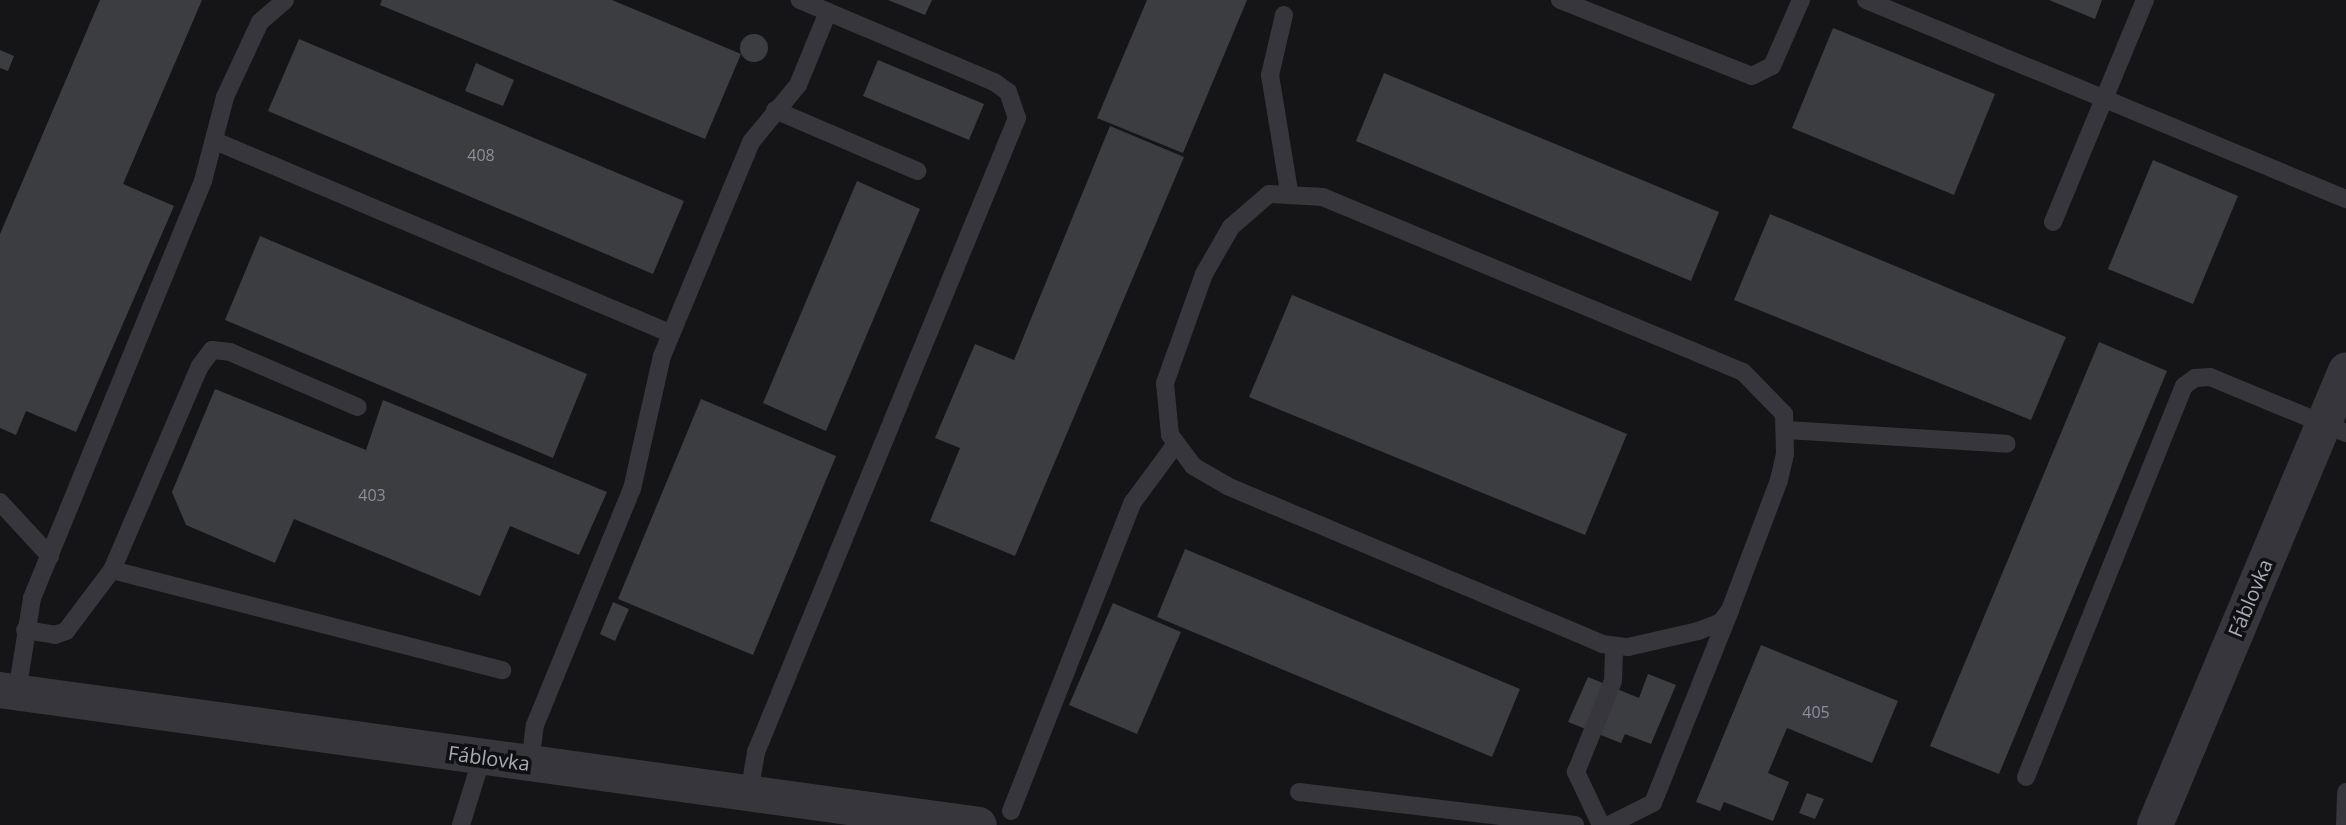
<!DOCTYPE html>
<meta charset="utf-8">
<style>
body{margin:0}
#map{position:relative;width:2346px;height:825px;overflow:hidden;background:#151517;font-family:"Open Sans",sans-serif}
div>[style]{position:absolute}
.building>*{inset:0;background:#3c3d41}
.round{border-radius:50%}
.lane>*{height:18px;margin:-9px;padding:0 9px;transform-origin:9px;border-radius:9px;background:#36363c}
.street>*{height:36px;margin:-18px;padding:0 18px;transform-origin:18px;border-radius:18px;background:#36363c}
span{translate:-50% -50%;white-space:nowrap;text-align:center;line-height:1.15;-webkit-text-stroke:7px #101012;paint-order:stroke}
.number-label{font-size:16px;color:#8c8e9a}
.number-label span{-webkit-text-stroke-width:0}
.street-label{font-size:20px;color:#a6a9b7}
</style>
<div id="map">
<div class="building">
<div style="clip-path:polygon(100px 0,202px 0,123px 184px,174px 206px,76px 432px,26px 411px,16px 435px,0 428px,0 234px)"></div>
<div style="clip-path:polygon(382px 0,612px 0,741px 54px,705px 139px,380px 5px)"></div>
<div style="clip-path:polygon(888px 0,932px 0,925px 15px)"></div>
<div style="clip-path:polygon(1147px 0,1247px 0,1183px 153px,1097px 118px)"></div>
<div style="clip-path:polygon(2049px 0,2102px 0,2095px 19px)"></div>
<div style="clip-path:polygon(1833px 28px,1995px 94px,1954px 195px,1792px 128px)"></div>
<div class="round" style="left:740px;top:34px;width:28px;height:28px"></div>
<div style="clip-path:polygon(299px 39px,684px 201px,653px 274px,268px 111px)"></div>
<div style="clip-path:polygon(0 50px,14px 56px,8px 71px,0 68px)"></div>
<div style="clip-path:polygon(878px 60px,984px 104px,969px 140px,863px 96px)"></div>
<div style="clip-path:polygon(476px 63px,514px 80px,503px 106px,465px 91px)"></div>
<div style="clip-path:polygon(1384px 73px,1719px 212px,1691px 281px,1356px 141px)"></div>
<div style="clip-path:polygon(1110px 126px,1184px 157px,1015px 556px,930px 521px,960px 448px,935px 438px,975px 344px,1014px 360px)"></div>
<div style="clip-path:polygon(2153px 160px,2238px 196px,2193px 304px,2108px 269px)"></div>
<div style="clip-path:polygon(857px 181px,920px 209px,826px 431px,763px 403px)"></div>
<div style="clip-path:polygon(1770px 214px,2066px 337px,2031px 420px,1734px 300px)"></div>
<div style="clip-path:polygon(260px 236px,587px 374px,553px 458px,225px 320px)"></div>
<div style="clip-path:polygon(1292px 295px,1627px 434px,1585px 535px,1249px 397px)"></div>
<div style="clip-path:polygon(2099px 342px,2167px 371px,1999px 774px,1930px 746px)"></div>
<div style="clip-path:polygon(215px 389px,366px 450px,383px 400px,607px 492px,579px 555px,510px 526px,480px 596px,294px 519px,275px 563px,186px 525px,172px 492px)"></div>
<div style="clip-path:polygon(701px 399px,836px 456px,753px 655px,618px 599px)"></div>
<div style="clip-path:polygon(1185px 549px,1520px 689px,1492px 757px,1157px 617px)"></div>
<div style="clip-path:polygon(613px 602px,629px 609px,615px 641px,600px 634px)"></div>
<div style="clip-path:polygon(1113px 603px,1181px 632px,1137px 734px,1069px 705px)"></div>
<div style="clip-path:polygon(1761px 645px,1898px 701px,1872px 763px,1787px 728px,1768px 773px,1789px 782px,1773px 821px,1724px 802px,1720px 811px,1696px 802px)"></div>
<div style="clip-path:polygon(1648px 674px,1676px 685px,1651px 744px,1625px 734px,1621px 743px,1568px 722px,1588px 677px,1639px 698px)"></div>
<div style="clip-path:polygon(1807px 793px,1824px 799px,1815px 819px,1799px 813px)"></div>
</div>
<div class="lane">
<div style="left:1560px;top:0;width:206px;rotate:21.6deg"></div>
<div style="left:1752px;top:76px;width:22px;rotate:-27deg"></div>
<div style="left:1772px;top:66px;width:72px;rotate:-66.3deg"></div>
<div style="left:1866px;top:0;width:520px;rotate:22.52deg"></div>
<div style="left:1284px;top:15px;width:62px;rotate:103.1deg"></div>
<div style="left:1270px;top:75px;width:118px;rotate:80.7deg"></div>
<div style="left:775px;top:110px;width:155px;rotate:23.2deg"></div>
<div style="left:215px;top:141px;width:495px;rotate:22.9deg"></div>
<div style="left:2053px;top:222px;width:240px;rotate:-67.5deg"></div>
<div style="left:1787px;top:430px;width:220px;rotate:3.6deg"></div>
<div style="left:0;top:502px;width:74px;rotate:47.2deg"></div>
<div style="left:112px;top:570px;width:222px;rotate:-66.7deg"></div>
<div style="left:200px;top:366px;width:20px;rotate:-53deg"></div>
<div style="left:212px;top:350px;width:18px;rotate:6deg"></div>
<div style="left:230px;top:352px;width:139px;rotate:23.3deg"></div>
<div style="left:25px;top:630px;width:30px;rotate:9deg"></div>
<div style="left:55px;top:635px;width:12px;rotate:-20deg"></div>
<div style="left:66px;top:631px;width:76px;rotate:-53deg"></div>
<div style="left:112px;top:570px;width:403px;rotate:14.4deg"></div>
<div style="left:17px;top:692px;width:95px;rotate:-80.9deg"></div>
<div style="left:32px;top:598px;width:451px;rotate:-67.7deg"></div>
<div style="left:203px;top:181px;width:87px;rotate:-75.3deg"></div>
<div style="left:225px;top:97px;width:83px;rotate:-65deg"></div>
<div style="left:260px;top:22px;width:33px;rotate:-41deg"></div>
<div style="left:530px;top:764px;width:39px;rotate:-83deg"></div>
<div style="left:535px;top:725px;width:255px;rotate:-67.7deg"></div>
<div style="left:632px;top:489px;width:136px;rotate:-77.3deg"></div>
<div style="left:662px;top:356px;width:232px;rotate:-67.4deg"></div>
<div style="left:751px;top:142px;width:74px;rotate:-50.5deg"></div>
<div style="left:798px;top:85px;width:79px;rotate:-67.7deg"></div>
<div style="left:2026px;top:777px;width:422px;rotate:-68deg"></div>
<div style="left:2184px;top:386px;width:14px;rotate:-36deg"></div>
<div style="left:2195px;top:378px;width:15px;rotate:-4deg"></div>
<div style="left:2210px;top:377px;width:147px;rotate:22.4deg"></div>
<div style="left:1299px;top:792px;width:278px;rotate:6.8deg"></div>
<div style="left:749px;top:794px;width:43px;rotate:-80.5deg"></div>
<div style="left:756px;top:752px;width:686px;rotate:-67.62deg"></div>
<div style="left:1017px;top:118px;width:28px;rotate:-109deg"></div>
<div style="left:1008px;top:92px;width:17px;rotate:-144deg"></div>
<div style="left:994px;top:82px;width:211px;rotate:-157.1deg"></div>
<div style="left:1011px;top:811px;width:332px;rotate:-68.5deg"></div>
<div style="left:1133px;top:502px;width:71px;rotate:-53.6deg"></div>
<div style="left:461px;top:825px;width:71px;rotate:-72.8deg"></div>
<div style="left:1601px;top:825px;width:59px;rotate:-115.3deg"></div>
<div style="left:1576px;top:772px;width:98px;rotate:-67.9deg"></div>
<div style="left:1613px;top:681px;width:34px;rotate:-88deg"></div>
<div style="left:1609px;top:825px;width:49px;rotate:-26.6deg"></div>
<div style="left:1653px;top:803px;width:208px;rotate:-68.2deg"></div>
<div style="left:1730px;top:610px;width:139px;rotate:-69.3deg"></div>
<div style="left:1779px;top:480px;width:27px;rotate:-77deg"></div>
<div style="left:1785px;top:454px;width:40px;rotate:-91.4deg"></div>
<div style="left:1784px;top:414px;width:59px;rotate:-134.3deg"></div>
<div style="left:1743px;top:372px;width:455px;rotate:-157.4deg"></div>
<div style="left:1323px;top:197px;width:54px;rotate:-176.8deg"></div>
<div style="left:1269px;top:194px;width:50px;rotate:139deg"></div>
<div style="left:1231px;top:227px;width:54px;rotate:119.9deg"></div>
<div style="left:1204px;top:274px;width:116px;rotate:109.7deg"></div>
<div style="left:1165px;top:383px;width:52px;rotate:84.5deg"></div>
<div style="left:1170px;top:435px;width:39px;rotate:53deg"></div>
<div style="left:1193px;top:466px;width:39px;rotate:30deg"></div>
<div style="left:1227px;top:486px;width:407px;rotate:22.8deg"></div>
<div style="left:1602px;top:644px;width:26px;rotate:7deg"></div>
<div style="left:1628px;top:647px;width:72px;rotate:-12.9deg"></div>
<div style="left:1698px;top:631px;width:25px;rotate:-21deg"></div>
<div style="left:1721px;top:622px;width:15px;rotate:-53deg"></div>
<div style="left:2345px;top:825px;width:33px;rotate:-88deg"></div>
</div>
<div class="street">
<div style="left:0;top:690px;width:988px;rotate:7.85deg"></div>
<div style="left:2155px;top:825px;width:493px;rotate:-67.2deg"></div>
</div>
<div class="number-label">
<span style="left:481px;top:155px">408</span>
<span style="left:372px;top:495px">403</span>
<span style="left:1816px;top:712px">405</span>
</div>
<div class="street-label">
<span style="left:2250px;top:598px;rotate:-67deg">Fáblovka</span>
<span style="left:489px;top:758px;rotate:8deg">Fáblovka</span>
</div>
</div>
